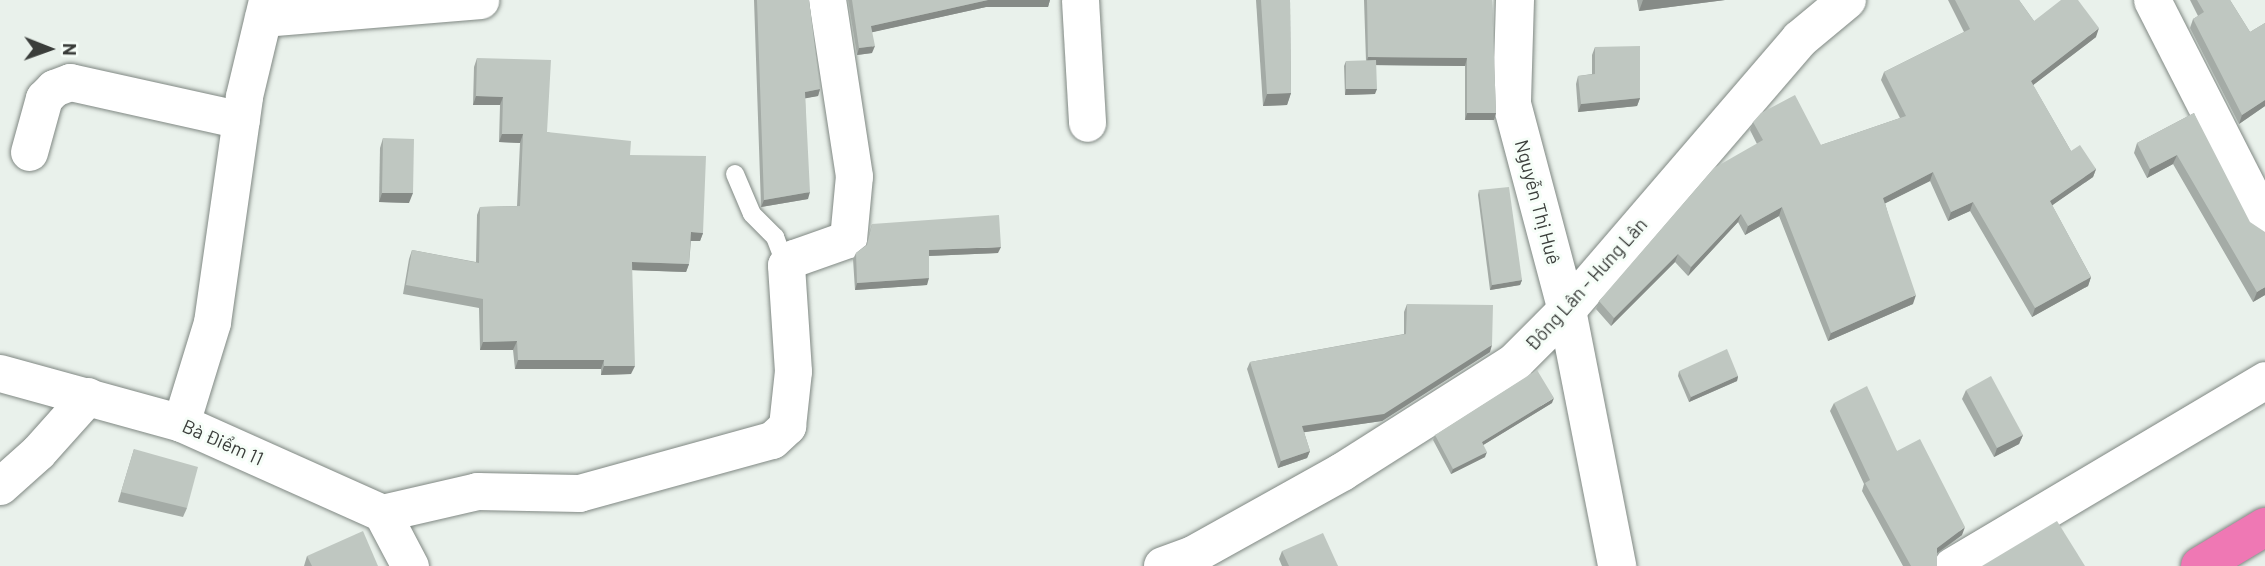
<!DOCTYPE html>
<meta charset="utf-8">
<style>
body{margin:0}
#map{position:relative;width:2265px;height:566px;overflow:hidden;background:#e9f1eb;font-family:Barlow,sans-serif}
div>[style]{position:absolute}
.roads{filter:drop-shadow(0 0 2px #808883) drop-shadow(0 0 2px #808883)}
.lane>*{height:18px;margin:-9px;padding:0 9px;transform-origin:9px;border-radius:9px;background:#fff}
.street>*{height:37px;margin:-18.5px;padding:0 18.5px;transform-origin:18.5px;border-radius:18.5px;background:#fff}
.secondary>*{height:38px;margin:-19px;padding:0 19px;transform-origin:19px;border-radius:19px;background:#fff}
.highway>*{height:38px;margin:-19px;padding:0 19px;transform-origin:19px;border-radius:19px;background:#ef78b4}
.wall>*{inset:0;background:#a4aba6}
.shaded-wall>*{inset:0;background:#868b87}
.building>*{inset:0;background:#bfc7c1}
span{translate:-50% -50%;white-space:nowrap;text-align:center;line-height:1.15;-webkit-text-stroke:6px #f6fef8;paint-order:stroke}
.street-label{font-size:19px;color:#3a3d3a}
.north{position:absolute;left:14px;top:14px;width:70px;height:70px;-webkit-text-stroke:5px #f6fef8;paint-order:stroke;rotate:91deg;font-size:19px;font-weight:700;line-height:28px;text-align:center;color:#3a3d3a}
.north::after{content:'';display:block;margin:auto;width:24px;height:32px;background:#3a3d3a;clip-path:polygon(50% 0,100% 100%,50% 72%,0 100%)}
</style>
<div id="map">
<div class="roads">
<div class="lane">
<div style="left:735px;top:174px;width:43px;rotate:67deg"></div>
<div style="left:752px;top:214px;width:33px;rotate:45deg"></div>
<div style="left:775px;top:237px;width:30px;rotate:69deg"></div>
</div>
<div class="street">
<div style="left:1080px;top:0;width:123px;rotate:86.7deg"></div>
<div style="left:2152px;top:0;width:249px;rotate:63deg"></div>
<div style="left:263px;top:18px;width:218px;rotate:-4.7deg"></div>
<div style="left:29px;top:152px;width:56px;rotate:-74.5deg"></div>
<div style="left:44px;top:98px;width:14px;rotate:-45deg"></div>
<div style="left:54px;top:88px;width:17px;rotate:-21deg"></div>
<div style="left:70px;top:82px;width:175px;rotate:12.5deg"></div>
<div style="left:0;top:373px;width:188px;rotate:15.4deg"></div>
<div style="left:181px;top:423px;width:220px;rotate:24.1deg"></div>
<div style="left:382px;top:513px;width:60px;rotate:62.2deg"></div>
<div style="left:181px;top:423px;width:106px;rotate:-72.9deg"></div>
<div style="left:212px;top:322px;width:228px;rotate:-81.9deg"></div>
<div style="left:244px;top:96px;width:99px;rotate:-76.5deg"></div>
<div style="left:0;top:486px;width:51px;rotate:-41.8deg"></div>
<div style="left:38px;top:452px;width:75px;rotate:-48.2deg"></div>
<div style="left:382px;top:513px;width:98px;rotate:-13deg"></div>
<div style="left:477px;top:491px;width:102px;rotate:1.1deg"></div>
<div style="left:579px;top:493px;width:200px;rotate:-15.4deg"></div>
<div style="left:772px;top:440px;width:21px;rotate:-43deg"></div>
<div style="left:787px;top:426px;width:55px;rotate:-83.8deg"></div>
<div style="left:793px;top:371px;width:106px;rotate:-93.8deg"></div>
<div style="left:786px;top:265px;width:11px;rotate:-41deg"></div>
<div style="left:794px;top:258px;width:57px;rotate:-19.4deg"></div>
<div style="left:848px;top:239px;width:63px;rotate:-84.6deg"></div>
<div style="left:854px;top:176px;width:178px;rotate:-98.7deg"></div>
<div style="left:1952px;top:566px;width:364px;rotate:-30.7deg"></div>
</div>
<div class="secondary">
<div style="left:1515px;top:0;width:104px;rotate:91.7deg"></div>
<div style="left:1512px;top:104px;width:213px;rotate:75.1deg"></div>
<div style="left:1567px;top:310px;width:261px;rotate:78.9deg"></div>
<div style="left:1163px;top:566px;width:32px;rotate:-20deg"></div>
<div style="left:1193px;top:555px;width:171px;rotate:-29.1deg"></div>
<div style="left:1342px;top:472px;width:205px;rotate:-32.4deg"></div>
<div style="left:1515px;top:362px;width:74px;rotate:-45deg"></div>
<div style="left:1567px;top:310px;width:357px;rotate:-49.3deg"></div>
<div style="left:1800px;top:39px;width:61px;rotate:-39.7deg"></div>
</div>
<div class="highway">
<div style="left:2200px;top:566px;width:76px;rotate:-31deg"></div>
</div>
</div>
<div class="wall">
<div style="clip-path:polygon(754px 0,809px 0,820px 89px,818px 96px,805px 98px,808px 199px,761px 207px)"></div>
<div style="clip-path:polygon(848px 0,1050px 0,1048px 7px,986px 7px,872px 32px,872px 53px,857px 55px)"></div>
<div style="clip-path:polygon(1256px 0,1290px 0,1291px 93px,1287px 105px,1263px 106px)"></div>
<div style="clip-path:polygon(1364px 0,1492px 0,1496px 113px,1494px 120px,1465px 120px,1465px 66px,1376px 65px,1375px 94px,1345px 95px,1344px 66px,1346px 61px,1366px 61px)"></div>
<div style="clip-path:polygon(1637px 0,1725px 0,1639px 11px)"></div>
<div style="clip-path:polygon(1948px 0,2019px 0,2034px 21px,2096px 37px,2033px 85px,2071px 151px,2096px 169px,2093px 177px,2052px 205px,2091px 277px,2088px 286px,2032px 317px,1970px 211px,1948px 221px,1930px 181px,1885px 203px,1913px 304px,1828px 341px,1779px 216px,1745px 235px,1738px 222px,1688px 276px,1675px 262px,1611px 326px,1596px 309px,1599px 301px,1757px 144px,1750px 130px,1753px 122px,1821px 145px,1900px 118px,1881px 80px,1884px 72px,1964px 32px)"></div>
<div style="clip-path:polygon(2190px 0,2230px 0,2250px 32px,2265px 23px,2265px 106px,2239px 124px,2190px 28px,2193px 19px,2198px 16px)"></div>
<div style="clip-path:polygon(1595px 47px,1640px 98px,1637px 106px,1578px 112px,1576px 84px,1578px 76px,1592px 74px,1592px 55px)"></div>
<div style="clip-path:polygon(477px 58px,547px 132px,630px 155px,703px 233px,700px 241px,691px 241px,689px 264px,686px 272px,632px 270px,631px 374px,601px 375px,601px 369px,515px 369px,513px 350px,480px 350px,479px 308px,403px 294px,409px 259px,412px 250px,476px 262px,477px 215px,480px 207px,517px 206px,520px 143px,499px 142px,500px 105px,473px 105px,474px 67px)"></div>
<div style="clip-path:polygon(2194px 113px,2265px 295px,2253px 302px,2173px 164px,2147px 178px,2134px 153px,2137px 143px)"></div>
<div style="clip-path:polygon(383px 138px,409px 203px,379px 202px,380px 148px)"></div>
<div style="clip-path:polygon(1479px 190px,1522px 280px,1520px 285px,1490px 290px,1478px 195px)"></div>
<div style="clip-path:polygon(872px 224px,998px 253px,929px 256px,927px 285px,855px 290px,853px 259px,856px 253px,866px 245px)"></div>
<div style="clip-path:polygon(1407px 304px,1490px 352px,1382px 421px,1304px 432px,1310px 451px,1307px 458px,1278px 468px,1247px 369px,1250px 362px,1404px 334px,1404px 312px)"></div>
<div style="clip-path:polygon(1679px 371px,1738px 376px,1737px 381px,1689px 402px,1678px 376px)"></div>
<div style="clip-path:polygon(1966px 390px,2023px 435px,2019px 444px,1994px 457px,1962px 399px)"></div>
<div style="clip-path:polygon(1552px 403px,1483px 445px,1485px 457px,1451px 474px,1433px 440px,1435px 435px)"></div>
<div style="clip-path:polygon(1834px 403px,1897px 451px,1962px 535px,1937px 554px,1937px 566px,1903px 566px,1862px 491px,1864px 484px,1830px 411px)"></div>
<div style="clip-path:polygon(134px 449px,187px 508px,183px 517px,118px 502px)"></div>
<div style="clip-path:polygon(1282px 551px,1338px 566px,1282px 566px,1279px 559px)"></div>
<div style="clip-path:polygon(307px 556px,378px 566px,304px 566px)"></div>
</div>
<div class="shaded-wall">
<div style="clip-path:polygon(988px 0,1050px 0,1048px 7px,986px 7px,869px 33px,871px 26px)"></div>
<div style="clip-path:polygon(1643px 0,1725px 0,1639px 11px)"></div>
<div style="clip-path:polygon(2099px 28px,2096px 37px,2028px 89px,2031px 81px)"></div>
<div style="clip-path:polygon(875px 46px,872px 53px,857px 55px,859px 48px)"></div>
<div style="clip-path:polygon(1368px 57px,1467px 58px,1465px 66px,1366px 65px)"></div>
<div style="clip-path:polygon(820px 89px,818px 96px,802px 99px,805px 92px)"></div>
<div style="clip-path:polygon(1346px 89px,1377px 89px,1375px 94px,1345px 95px)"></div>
<div style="clip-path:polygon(1291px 93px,1287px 105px,1263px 106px,1267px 94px)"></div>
<div style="clip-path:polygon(476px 96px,503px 97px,500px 105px,473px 105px)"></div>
<div style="clip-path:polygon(1640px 98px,1637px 106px,1578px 112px,1581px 104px)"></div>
<div style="clip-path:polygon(2265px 100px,2265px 106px,2239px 124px,2242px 115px)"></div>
<div style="clip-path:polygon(1467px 113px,1496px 113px,1494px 120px,1465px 120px)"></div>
<div style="clip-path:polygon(502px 134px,523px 134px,520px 143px,499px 142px)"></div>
<div style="clip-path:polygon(2177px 155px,2173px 164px,2147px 178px,2150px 169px)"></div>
<div style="clip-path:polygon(2096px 169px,2093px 177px,2047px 209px,2050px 201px)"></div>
<div style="clip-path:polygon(1933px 172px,1930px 181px,1880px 206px,1883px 198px)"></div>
<div style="clip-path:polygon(810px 192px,808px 199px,761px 207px,764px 200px)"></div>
<div style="clip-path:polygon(382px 193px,413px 193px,409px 203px,379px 202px)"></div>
<div style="clip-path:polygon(1973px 202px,1970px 211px,1948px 221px,1951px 212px)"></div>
<div style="clip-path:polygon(1782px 207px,1779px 216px,1745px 235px,1748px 226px)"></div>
<div style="clip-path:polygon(1741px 214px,1738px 222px,1688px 276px,1691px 267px)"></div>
<div style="clip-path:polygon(691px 232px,703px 233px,700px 241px,688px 241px)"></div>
<div style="clip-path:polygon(1001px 247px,998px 253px,927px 256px,929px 250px)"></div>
<div style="clip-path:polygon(1678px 254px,1675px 262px,1611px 326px,1614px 318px)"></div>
<div style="clip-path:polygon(632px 262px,689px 264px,686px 272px,628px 270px)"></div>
<div style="clip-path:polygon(2091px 277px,2088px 286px,2032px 317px,2035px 308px)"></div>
<div style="clip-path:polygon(929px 278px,927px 285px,855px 290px,857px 283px)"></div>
<div style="clip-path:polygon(1522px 280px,1520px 285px,1490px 290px,1492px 285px)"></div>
<div style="clip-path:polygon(2265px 287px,2265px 295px,2253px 302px,2257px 292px)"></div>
<div style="clip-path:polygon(1916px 295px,1913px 304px,1828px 341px,1831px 333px)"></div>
<div style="clip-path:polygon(517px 341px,513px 350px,480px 350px,483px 342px)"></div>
<div style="clip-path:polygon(1492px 345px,1490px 352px,1382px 421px,1299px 433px,1302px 426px)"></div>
<div style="clip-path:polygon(518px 360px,604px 360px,601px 369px,515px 369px)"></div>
<div style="clip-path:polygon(604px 366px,635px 366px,631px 374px,601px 375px)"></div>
<div style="clip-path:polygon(1738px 376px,1737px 381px,1689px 402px,1691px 397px)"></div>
<div style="clip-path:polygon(1554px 398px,1552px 403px,1480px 447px,1482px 442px)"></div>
<div style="clip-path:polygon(2023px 435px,2019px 444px,1994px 457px,1997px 448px)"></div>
<div style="clip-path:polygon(1310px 451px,1307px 458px,1278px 468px,1281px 461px)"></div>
<div style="clip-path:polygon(1487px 452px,1485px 457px,1451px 474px,1453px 469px)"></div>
<div style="clip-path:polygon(1965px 527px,1962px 535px,1933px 556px,1937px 548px)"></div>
</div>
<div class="building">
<div style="clip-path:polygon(757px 0,809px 0,820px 89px,805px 92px,810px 192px,764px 200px)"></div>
<div style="clip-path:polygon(852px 0,988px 0,871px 26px,875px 46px,859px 48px)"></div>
<div style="clip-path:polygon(1261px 0,1290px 0,1291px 93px,1267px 94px)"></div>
<div style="clip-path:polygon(1367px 0,1492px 0,1496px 113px,1467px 113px,1467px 58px,1368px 57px)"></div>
<div style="clip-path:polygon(1955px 0,2019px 0,2034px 21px,2061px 0,2078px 0,2099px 28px,2031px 81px,2071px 151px,2080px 145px,2096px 169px,2050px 201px,2091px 277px,2035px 308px,1973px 202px,1951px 212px,1933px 172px,1883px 198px,1916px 295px,1831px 333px,1782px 207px,1748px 226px,1741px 214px,1691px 267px,1678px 254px,1614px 318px,1599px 301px,1714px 168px,1763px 140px,1753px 122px,1761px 113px,1795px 95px,1821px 145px,1906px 116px,1884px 72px,1970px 29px)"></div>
<div style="clip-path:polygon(2197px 0,2230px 0,2250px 32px,2265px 23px,2265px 100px,2242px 115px,2193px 19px,2204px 12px)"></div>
<div style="clip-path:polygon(1640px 46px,1640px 98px,1581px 104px,1578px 76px,1595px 74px,1595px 47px)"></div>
<div style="clip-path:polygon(477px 58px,551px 60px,547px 132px,631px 141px,630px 155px,706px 156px,703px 233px,691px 232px,689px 264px,632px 262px,635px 366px,604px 366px,604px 360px,518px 360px,517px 341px,483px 342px,483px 299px,406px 285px,412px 250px,479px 263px,480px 207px,520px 206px,523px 134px,502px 134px,503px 97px,476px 96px)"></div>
<div style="clip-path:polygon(1376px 60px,1377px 89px,1346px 89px,1346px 61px)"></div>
<div style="clip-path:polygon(2194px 113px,2250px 222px,2265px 232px,2265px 287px,2257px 292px,2177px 155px,2150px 169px,2137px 143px)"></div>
<div style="clip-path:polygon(383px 138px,414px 139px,413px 193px,382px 193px)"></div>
<div style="clip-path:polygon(1509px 187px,1522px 280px,1492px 285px,1479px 190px)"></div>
<div style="clip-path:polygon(999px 215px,1001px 247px,929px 250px,929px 278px,857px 283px,856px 253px,867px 245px,872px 224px)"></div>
<div style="clip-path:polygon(1407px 304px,1493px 305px,1492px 345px,1384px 414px,1302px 426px,1310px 451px,1281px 461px,1250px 362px,1406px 334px)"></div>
<div style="clip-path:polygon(1727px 349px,1738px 376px,1691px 397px,1679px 371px)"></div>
<div style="clip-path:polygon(1537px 370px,1554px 398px,1482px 442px,1487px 452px,1453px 469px,1435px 435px)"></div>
<div style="clip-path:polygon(1991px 376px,2023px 435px,1997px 448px,1966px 390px)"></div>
<div style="clip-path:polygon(1867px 386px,1897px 451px,1920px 439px,1965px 527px,1937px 548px,1937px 566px,1911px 566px,1865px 483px,1870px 480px,1834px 403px)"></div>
<div style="clip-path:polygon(134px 449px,198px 467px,187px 508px,121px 492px)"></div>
<div style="clip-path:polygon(2057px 521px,2085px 566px,1982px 566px)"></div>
<div style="clip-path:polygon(363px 531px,378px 566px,312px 566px,307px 556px)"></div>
<div style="clip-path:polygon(1323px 533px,1338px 566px,1289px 566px,1282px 551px)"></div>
</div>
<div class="street-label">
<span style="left:1538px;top:202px;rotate:75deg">Nguyễn Thị Huê</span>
<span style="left:1586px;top:284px;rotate:-48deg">Đông Lân - Hưng Lân</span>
<span style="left:223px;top:442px;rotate:24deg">Bà Điểm 11</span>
</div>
<div class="north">N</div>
</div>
